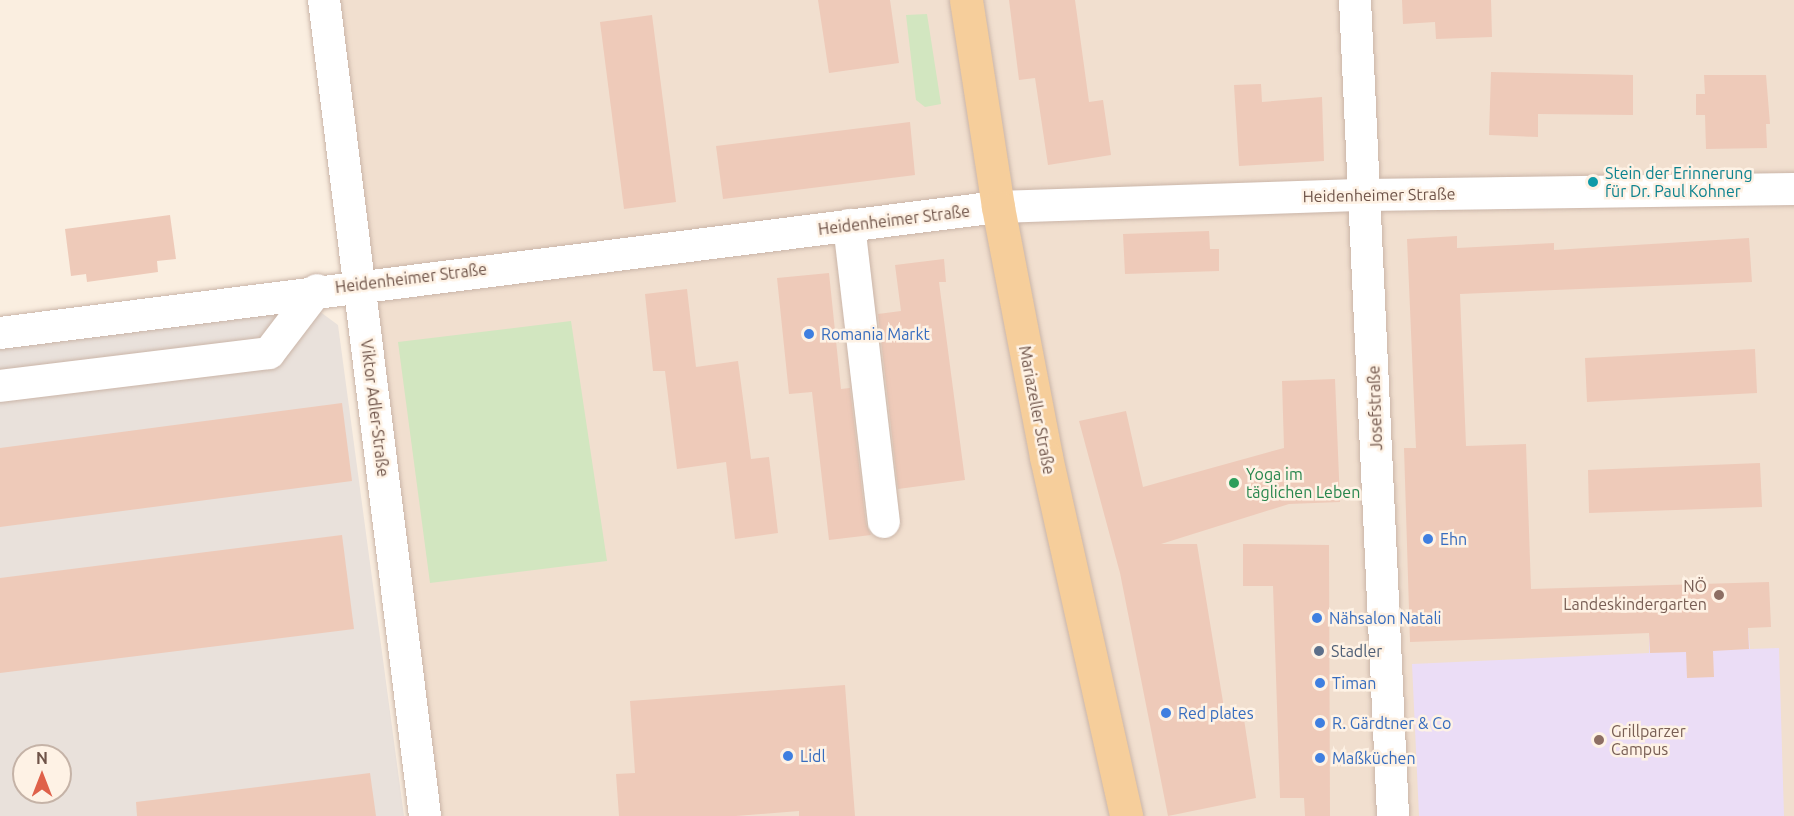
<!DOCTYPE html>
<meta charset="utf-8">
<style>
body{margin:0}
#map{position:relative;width:1794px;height:816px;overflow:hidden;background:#faeee0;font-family:Ubuntu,sans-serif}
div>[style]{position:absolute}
.residential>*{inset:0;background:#f1dfcf}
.industrial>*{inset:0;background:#e9e1db}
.education>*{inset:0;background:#ebddf6}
.green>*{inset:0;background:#d2e6c0}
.building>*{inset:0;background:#eecab9}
.roads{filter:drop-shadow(0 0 2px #cab5a8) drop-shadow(0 0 2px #cab5a8)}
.minor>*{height:32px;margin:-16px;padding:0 16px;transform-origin:16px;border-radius:16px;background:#fff}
.major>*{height:33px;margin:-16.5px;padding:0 16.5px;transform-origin:16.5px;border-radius:16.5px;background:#f6ce9b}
.dots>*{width:16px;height:16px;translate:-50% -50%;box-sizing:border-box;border:3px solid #fef2e5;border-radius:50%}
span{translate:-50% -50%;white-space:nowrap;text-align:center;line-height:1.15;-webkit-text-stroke:5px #fef2e5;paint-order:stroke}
.culture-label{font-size:16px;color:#0d838f}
.left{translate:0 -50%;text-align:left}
.street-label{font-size:16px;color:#6f5449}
.shop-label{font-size:16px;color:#366cbe}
.leisure-label{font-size:16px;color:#27864d}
.education-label{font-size:16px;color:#785e54}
.right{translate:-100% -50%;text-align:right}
.service-label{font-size:16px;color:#4e5e75}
.north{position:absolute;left:12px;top:744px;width:60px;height:60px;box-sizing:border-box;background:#fef2e5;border:2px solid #c5b3a7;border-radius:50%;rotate:0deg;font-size:16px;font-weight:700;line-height:24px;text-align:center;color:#6f5449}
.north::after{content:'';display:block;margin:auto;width:21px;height:27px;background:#df614a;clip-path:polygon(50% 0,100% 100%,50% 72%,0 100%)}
</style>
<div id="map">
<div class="residential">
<div style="clip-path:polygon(331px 0,1794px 0,1794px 816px,435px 816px)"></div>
</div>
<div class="industrial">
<div style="clip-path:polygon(evenodd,315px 308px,338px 325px,404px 816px,0 816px,0 349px,315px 308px,24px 756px,60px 756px,60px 792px,24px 792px,24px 756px)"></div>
</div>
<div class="education">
<div style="clip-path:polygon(1748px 628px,1750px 649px,1779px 648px,1784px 816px,1419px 816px,1412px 664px,1649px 653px,1649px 633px)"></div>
</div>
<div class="green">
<div style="clip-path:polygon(927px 14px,941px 104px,925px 107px,916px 100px,906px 15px)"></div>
<div style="clip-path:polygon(571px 321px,607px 561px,430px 583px,398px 342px)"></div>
</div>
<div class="building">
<div style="clip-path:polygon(818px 0,890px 0,899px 63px,829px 73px)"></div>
<div style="clip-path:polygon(1009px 0,1075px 0,1089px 102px,1103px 100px,1111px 155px,1048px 165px,1035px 78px,1019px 80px)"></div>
<div style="clip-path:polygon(1402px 0,1491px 0,1492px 37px,1436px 39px,1435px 22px,1403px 24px)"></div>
<div style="clip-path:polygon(652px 15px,676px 202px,624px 209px,600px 22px)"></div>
<div style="clip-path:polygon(1491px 72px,1633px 75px,1633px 115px,1538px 114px,1538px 137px,1489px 135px)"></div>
<div style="clip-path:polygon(1704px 75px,1766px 75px,1770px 124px,1766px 124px,1767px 148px,1706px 149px,1705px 115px,1696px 115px,1696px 94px,1705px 94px)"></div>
<div style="clip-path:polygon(1261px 84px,1262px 102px,1322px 97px,1324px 161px,1239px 166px,1234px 85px)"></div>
<div style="clip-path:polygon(910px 122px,915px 175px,723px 199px,716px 146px)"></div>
<div style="clip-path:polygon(170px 215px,176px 259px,157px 261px,158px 272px,87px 282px,86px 274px,71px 276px,65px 229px)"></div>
<div style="clip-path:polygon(1209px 231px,1210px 249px,1219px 249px,1219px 271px,1125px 274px,1123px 234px)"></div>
<div style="clip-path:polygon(1457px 236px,1457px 248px,1554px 243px,1554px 250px,1749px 238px,1752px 282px,1460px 294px,1466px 446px,1526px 444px,1531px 589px,1769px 582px,1771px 627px,1748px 628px,1749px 649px,1713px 651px,1714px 677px,1687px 678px,1686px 652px,1650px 653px,1649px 633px,1410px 642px,1404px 448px,1416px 448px,1407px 239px)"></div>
<div style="clip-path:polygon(944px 259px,946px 282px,939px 282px,965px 480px,898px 489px,878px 314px,901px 311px,895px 265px)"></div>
<div style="clip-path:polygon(829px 273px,841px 389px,850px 388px,866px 524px,871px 535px,829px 540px,812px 392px,789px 394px,777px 278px)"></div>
<div style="clip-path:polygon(687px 289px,696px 367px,738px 361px,751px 459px,769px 457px,778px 533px,735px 539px,726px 462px,677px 469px,665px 371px,653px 371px,645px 294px)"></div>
<div style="clip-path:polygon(1755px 349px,1757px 393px,1587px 402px,1585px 358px)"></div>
<div style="clip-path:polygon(1335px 379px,1340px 502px,1289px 504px,1161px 544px,1197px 544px,1226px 720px,1244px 719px,1256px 798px,1168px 816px,1120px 573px,1079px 421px,1126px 411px,1143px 487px,1284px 448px,1282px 381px)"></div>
<div style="clip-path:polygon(342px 403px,352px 481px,0 527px,0 448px)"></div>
<div style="clip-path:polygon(1760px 463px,1762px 507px,1589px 513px,1588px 470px)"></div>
<div style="clip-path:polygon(342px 535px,354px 629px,0 673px,0 578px)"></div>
<div style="clip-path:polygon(1243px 544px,1329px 545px,1330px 816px,1305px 816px,1304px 798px,1280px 798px,1273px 586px,1243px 586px)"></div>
<div style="clip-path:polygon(845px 685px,855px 816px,799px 816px,799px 811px,736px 816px,619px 816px,616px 774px,635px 773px,630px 701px)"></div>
<div style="clip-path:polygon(370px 773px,376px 816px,137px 816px,136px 802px)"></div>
</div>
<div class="roads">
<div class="minor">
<div style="left:324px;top:0;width:822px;rotate:82.94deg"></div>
<div style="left:1355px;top:0;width:817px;rotate:87.33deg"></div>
<div style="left:849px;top:225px;width:299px;rotate:83.3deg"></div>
<div style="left:0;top:333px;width:1006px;rotate:-7.2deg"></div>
<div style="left:998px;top:207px;width:368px;rotate:-1.9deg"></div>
<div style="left:1366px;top:195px;width:428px;rotate:-0.8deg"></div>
<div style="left:0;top:386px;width:271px;rotate:-7deg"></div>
<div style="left:269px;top:353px;width:79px;rotate:-52.7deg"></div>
</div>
<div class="major">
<div style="left:966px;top:0;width:209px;rotate:81.2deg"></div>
<div style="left:998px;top:207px;width:255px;rotate:79.1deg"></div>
<div style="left:1046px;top:457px;width:368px;rotate:77.4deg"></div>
</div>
</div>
<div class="dots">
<div style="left:1593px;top:182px;background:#0f9aa8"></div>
<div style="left:809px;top:334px;background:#3f7fe0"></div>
<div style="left:1234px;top:483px;background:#2e9e5b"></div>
<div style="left:1428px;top:539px;background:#3f7fe0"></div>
<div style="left:1719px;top:595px;background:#8d6e63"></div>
<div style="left:1317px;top:618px;background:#3f7fe0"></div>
<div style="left:1319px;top:651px;background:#5c6f8a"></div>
<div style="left:1320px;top:683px;background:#3f7fe0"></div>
<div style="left:1166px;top:713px;background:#3f7fe0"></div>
<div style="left:1320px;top:723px;background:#3f7fe0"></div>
<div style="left:1599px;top:740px;background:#8d6e63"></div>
<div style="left:788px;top:756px;background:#3f7fe0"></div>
<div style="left:1320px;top:758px;background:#3f7fe0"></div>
</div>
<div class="culture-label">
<span class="left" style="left:1605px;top:182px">Stein der Erinnerung<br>für Dr. Paul Kohner</span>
</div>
<div class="street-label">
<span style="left:1379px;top:195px;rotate:-1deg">Heidenheimer Straße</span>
<span style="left:894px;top:220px;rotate:-7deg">Heidenheimer Straße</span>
<span style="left:411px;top:278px;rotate:-7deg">Heidenheimer Straße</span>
<span style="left:375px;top:408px;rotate:83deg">Viktor Adler-Straße</span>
<span style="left:1375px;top:408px;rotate:-92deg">Josefstraße</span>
<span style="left:1037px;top:410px;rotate:79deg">Mariazeller Straße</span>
</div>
<div class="shop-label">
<span class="left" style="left:821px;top:334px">Romania Markt</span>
<span class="left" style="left:1440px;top:539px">Ehn</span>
<span class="left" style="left:1329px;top:618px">Nähsalon Natali</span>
<span class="left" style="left:1332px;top:683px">Timan</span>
<span class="left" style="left:1178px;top:713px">Red plates</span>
<span class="left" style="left:1332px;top:723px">R. Gärdtner &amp; Co</span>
<span class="left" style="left:800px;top:756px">Lidl</span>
<span class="left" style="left:1332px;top:758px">Maßküchen</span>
</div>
<div class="leisure-label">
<span class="left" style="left:1246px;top:483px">Yoga im<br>täglichen Leben</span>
</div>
<div class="education-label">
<span class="right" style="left:1707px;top:595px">NÖ<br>Landeskindergarten</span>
<span class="left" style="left:1611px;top:740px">Grillparzer<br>Campus</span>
</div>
<div class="service-label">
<span class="left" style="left:1331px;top:651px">Stadler</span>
</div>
<div class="north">N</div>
</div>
